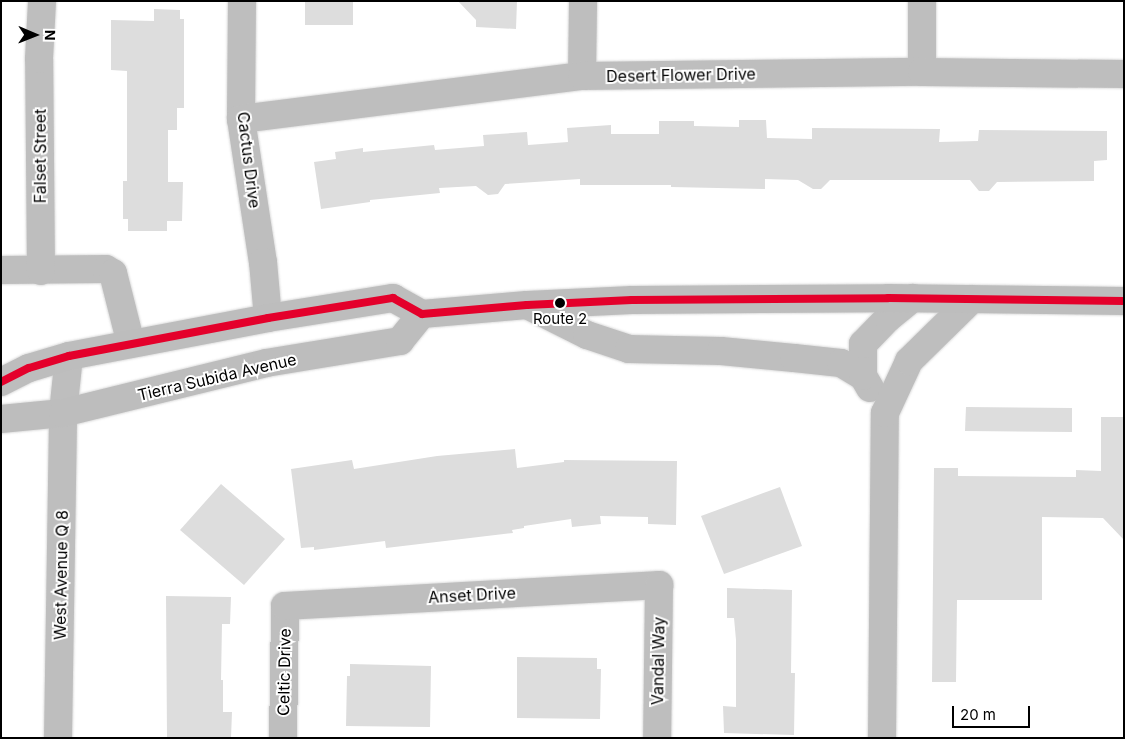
<!DOCTYPE html>
<style>
body{margin:0}
#map{position:relative;width:1125px;height:739px;overflow:hidden;background:#fff;font-family:Inter,sans-serif}
div>[style]{position:absolute}
.building>*{inset:0;background:#ddd}
.roads{filter:drop-shadow(0 0 1px #dbdbdb) drop-shadow(0 0 1px #dbdbdb)}
.minor>*{height:28px;margin:-14px;padding:0 14px;transform-origin:14px;border-radius:14px;background:#bebebe}
.major>*{height:28px;margin:-14px;padding:0 14px;transform-origin:14px;border-radius:14px;background:#bdbdbd}
.bus-1>*{height:8px;margin:-4px;padding:0 4px;transform-origin:4px;border-radius:4px;background:#e4002b}
.dots>*{width:14px;height:14px;translate:-50% -50%;box-sizing:border-box;border:2px solid #fff;border-radius:50%}
span{translate:-50% -50%;white-space:nowrap;text-align:center;line-height:1.15;-webkit-text-stroke:4px #fff;paint-order:stroke}
.bus-label{font-size:15px;color:#000}
.street-label{font-size:16px;color:#000}
.frame{position:absolute;inset:0;border:2px solid #000;pointer-events:none}
.north{position:absolute;left:10px;top:10px;width:50px;height:50px;-webkit-text-stroke:4px #fff;paint-order:stroke;rotate:91deg;font-size:14px;font-weight:700;line-height:20px;text-align:center;color:#000}
.north::after{content:'';display:block;margin:auto;width:18px;height:22px;background:#000;clip-path:polygon(50% 0,100% 100%,50% 72%,0 100%)}
.scale{position:absolute;left:952px;top:706px;width:78px;height:22px;box-sizing:border-box;border:2px solid #000;border-top:0;padding-left:6px;font-size:15px;line-height:18px;white-space:nowrap;color:#000;-webkit-text-stroke:4px #fff;paint-order:stroke}
</style>
<div id="map">
<div class="building">
<div style="clip-path:polygon(305px 1px,353px 1px,353px 25px,305px 25px)"></div>
<div style="clip-path:polygon(458px 1px,517px 1px,516px 29px,476px 27px,476px 20px)"></div>
<div style="clip-path:polygon(154px 9px,180px 10px,180px 19px,184px 19px,184px 108px,177px 108px,177px 130px,168px 130px,168px 182px,183px 182px,182px 221px,167px 221px,167px 231px,128px 231px,128px 219px,123px 219px,123px 181px,127px 181px,127px 71px,111px 70px,111px 20px,154px 21px)"></div>
<div style="clip-path:polygon(739px 120px,766px 120px,767px 138px,812px 139px,812px 128px,940px 129px,939px 142px,978px 141px,979px 130px,1107px 131px,1107px 160px,1094px 161px,1094px 181px,997px 182px,989px 191px,979px 191px,970px 180px,830px 180px,821px 189px,813px 189px,798px 180px,765px 179px,765px 189px,671px 187px,671px 185px,580px 185px,580px 179px,505px 184px,498px 194px,488px 195px,476px 186px,439px 188px,440px 193px,370px 200px,370px 202px,321px 209px,314px 162px,336px 159px,335px 152px,363px 148px,363px 152px,434px 145px,435px 150px,484px 146px,483px 135px,527px 132px,528px 145px,568px 142px,567px 128px,611px 125px,611px 134px,659px 134px,659px 121px,694px 121px,694px 126px,739px 127px)"></div>
<div style="clip-path:polygon(966px 407px,1072px 408px,1072px 432px,965px 431px)"></div>
<div style="clip-path:polygon(1101px 417px,1124px 417px,1124px 540px,1103px 518px,1042px 517px,1042px 600px,957px 600px,956px 682px,932px 682px,934px 468px,958px 468px,958px 476px,1076px 477px,1076px 470px,1101px 471px)"></div>
<div style="clip-path:polygon(515px 449px,517px 468px,564px 462px,564px 460px,677px 461px,676px 525px,648px 524px,648px 517px,600px 516px,601px 524px,572px 527px,571px 519px,524px 526px,524px 528px,512px 530px,513px 533px,386px 548px,385px 541px,314px 550px,314px 547px,301px 548px,291px 469px,352px 460px,354px 469px,437px 456px)"></div>
<div style="clip-path:polygon(221px 484px,285px 539px,244px 585px,180px 530px)"></div>
<div style="clip-path:polygon(780px 487px,802px 546px,724px 574px,701px 516px)"></div>
<div style="clip-path:polygon(727px 588px,792px 590px,791px 673px,795px 673px,794px 735px,724px 733px,723px 706px,736px 707px,736px 640px,734px 618px,727px 618px)"></div>
<div style="clip-path:polygon(166px 596px,231px 597px,230px 624px,222px 624px,221px 680px,223px 680px,223px 712px,232px 712px,231px 738px,167px 738px)"></div>
<div style="clip-path:polygon(517px 657px,597px 658px,597px 669px,601px 669px,600px 719px,517px 718px)"></div>
<div style="clip-path:polygon(350px 664px,431px 666px,430px 727px,346px 726px,347px 676px,350px 676px)"></div>
</div>
<div class="roads">
<div class="minor">
<div style="left:242px;top:1px;width:118px;rotate:90.5deg"></div>
<div style="left:241px;top:119px;width:145px;rotate:81.3deg"></div>
<div style="left:263px;top:262px;width:56px;rotate:84.9deg"></div>
<div style="left:922px;top:1px;width:71px;rotate:90deg"></div>
<div style="left:582px;top:76px;width:75px;rotate:-89.2deg"></div>
<div style="left:241px;top:119px;width:344px;rotate:-7.2deg"></div>
<div style="left:582px;top:76px;width:340px;rotate:-0.7deg"></div>
<div style="left:922px;top:72px;width:202px;rotate:0.6deg"></div>
<div style="left:1px;top:270px;width:105px;rotate:-0.5deg"></div>
<div style="left:106px;top:269px;width:8px;rotate:30deg"></div>
<div style="left:113px;top:273px;width:73px;rotate:75.8deg"></div>
<div style="left:41px;top:271px;width:212px;rotate:-90.5deg"></div>
<div style="left:39px;top:59px;width:58px;rotate:-87deg"></div>
<div style="left:527px;top:305px;width:67px;rotate:26.6deg"></div>
<div style="left:587px;top:335px;width:44px;rotate:18.4deg"></div>
<div style="left:629px;top:349px;width:92px;rotate:1.2deg"></div>
<div style="left:721px;top:351px;width:73px;rotate:5.5deg"></div>
<div style="left:794px;top:358px;width:47px;rotate:6.1deg"></div>
<div style="left:841px;top:363px;width:26px;rotate:31deg"></div>
<div style="left:870px;top:388px;width:14px;rotate:-120deg"></div>
<div style="left:863px;top:376px;width:32px;rotate:-90deg"></div>
<div style="left:863px;top:344px;width:36px;rotate:-46deg"></div>
<div style="left:888px;top:318px;width:32px;rotate:-39deg"></div>
<div style="left:58px;top:738px;width:325px;rotate:-89.1deg"></div>
<div style="left:63px;top:413px;width:57px;rotate:-84deg"></div>
<div style="left:283px;top:738px;width:132px;rotate:-89.1deg"></div>
<div style="left:285px;top:606px;width:375px;rotate:-3.2deg"></div>
<div style="left:659px;top:585px;width:153px;rotate:90.7deg"></div>
<div style="left:882px;top:738px;width:325px;rotate:-89.5deg"></div>
<div style="left:885px;top:413px;width:57px;rotate:-65.2deg"></div>
<div style="left:909px;top:361px;width:88px;rotate:-44.5deg"></div>
</div>
<div class="major">
<div style="left:1px;top:382px;width:31px;rotate:-27deg"></div>
<div style="left:29px;top:368px;width:42px;rotate:-16.7deg"></div>
<div style="left:69px;top:356px;width:203px;rotate:-10.8deg"></div>
<div style="left:268px;top:318px;width:127px;rotate:-9.1deg"></div>
<div style="left:393px;top:298px;width:33px;rotate:29deg"></div>
<div style="left:422px;top:314px;width:105px;rotate:-4.9deg"></div>
<div style="left:527px;top:305px;width:105px;rotate:-2.7deg"></div>
<div style="left:632px;top:300px;width:256px;rotate:-0.4deg"></div>
<div style="left:888px;top:298px;width:236px;rotate:0.7deg"></div>
<div style="left:1px;top:419px;width:62px;rotate:-5.5deg"></div>
<div style="left:63px;top:413px;width:209px;rotate:-13.8deg"></div>
<div style="left:266px;top:363px;width:136px;rotate:-9.3deg"></div>
<div style="left:400px;top:341px;width:35px;rotate:-51deg"></div>
</div>
</div>
<div class="bus-1">
<div style="left:1px;top:382px;width:31px;rotate:-27deg"></div>
<div style="left:29px;top:368px;width:42px;rotate:-16.7deg"></div>
<div style="left:69px;top:356px;width:203px;rotate:-10.8deg"></div>
<div style="left:268px;top:318px;width:127px;rotate:-9.1deg"></div>
<div style="left:393px;top:298px;width:33px;rotate:29deg"></div>
<div style="left:422px;top:314px;width:105px;rotate:-4.9deg"></div>
<div style="left:527px;top:305px;width:105px;rotate:-2.7deg"></div>
<div style="left:632px;top:300px;width:256px;rotate:-0.4deg"></div>
<div style="left:888px;top:298px;width:236px;rotate:0.7deg"></div>
</div>
<div class="dots">
<div style="left:560px;top:303px;background:#000"></div>
</div>
<div class="bus-label">
<span style="left:560px;top:319px">Route 2</span>
</div>
<div class="street-label">
<span style="left:681px;top:75px;rotate:-1deg">Desert Flower Drive</span>
<span style="left:40px;top:156px;rotate:-90deg">Falset Street</span>
<span style="left:249px;top:160px;rotate:83deg">Cactus Drive</span>
<span style="left:217px;top:377px;rotate:-13deg">Tierra Subida Avenue</span>
<span style="left:61px;top:575px;rotate:-89deg">West Avenue Q 8</span>
<span style="left:472px;top:595px;rotate:-3deg">Anset Drive</span>
<span style="left:658px;top:661px;rotate:-89deg">Vandal Way</span>
<span style="left:284px;top:672px;rotate:-89deg">Celtic Drive</span>
</div>
<div class="frame"></div>
<div class="north">N</div>
<div class="scale">20 m</div>
</div>
